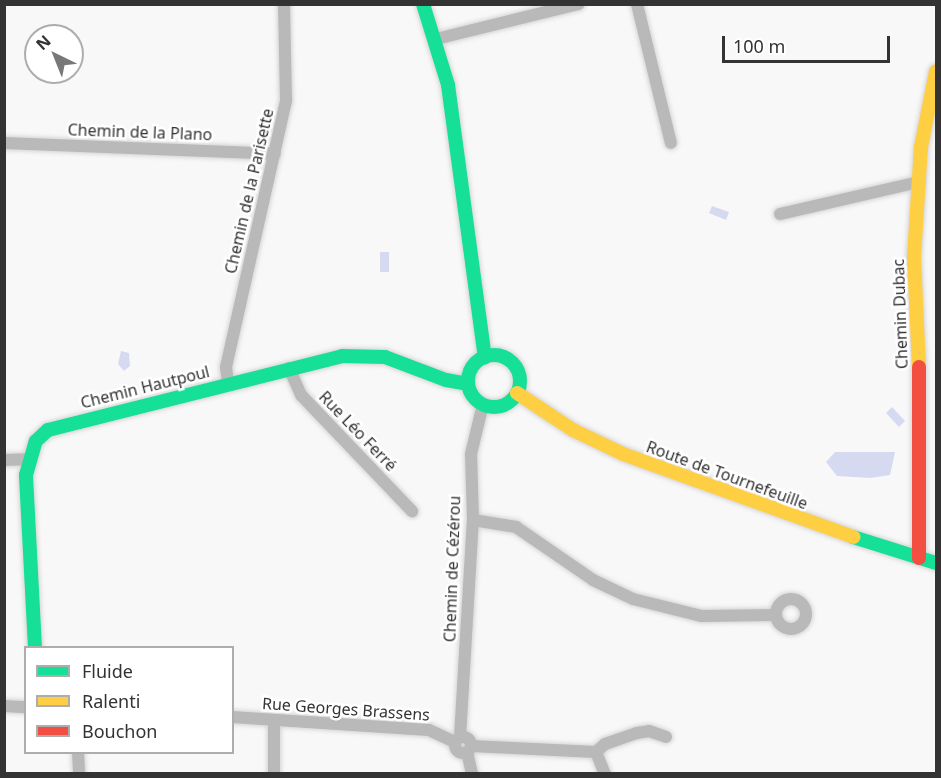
<!DOCTYPE html>
<meta charset="utf-8">
<style>
body{margin:0}
#map{position:relative;width:941px;height:778px;overflow:hidden;background:#f9f8f9;font-family:"Noto Sans",sans-serif}
div>[style]{position:absolute}
.water>*{inset:0;background:#d5daf1}
.roads{filter:drop-shadow(0 0 2px #d6d5d6) drop-shadow(0 0 2px #d6d5d6)}
.street>*{height:12px;margin:-6px;padding:0 6px;transform-origin:6px;border-radius:6px;background:#bab9b9}
.street>.ring{margin:-6px;padding:0;box-sizing:content-box;background:none;border:12px solid #bab9b9;border-radius:50%}
.fast>*{height:14px;margin:-7px;padding:0 7px;transform-origin:7px;border-radius:7px;background:#16e098}
.fast>.ring{margin:-7px;padding:0;box-sizing:content-box;background:none;border:14px solid #16e098;border-radius:50%}
.slow>*{height:14px;margin:-7px;padding:0 7px;transform-origin:7px;border-radius:7px;background:#ffcf43}
.jam>*{height:14px;margin:-7px;padding:0 7px;transform-origin:7px;border-radius:7px;background:#f24e42}
span{translate:-50% -50%;white-space:nowrap;text-align:center;line-height:1.15;-webkit-text-stroke:5px #fff;paint-order:stroke}
.street-label{font-size:16px;color:#343334}
.frame{position:absolute;inset:0;border:6px solid #343334;pointer-events:none}
.legend{position:absolute;left:24px;top:646px;width:210px;height:108px;box-sizing:border-box;background:#fff;border:2px solid #aeadae;margin:0;padding:8px 10px;list-style:none;font-size:18px;color:#343334}
.legend li{display:flex;align-items:center;gap:12px;height:30px}
.legend b{width:30px;border:2px solid #aeadae}
.north{position:absolute;left:24px;top:24px;width:60px;height:60px;box-sizing:border-box;background:#fff;border:2px solid #aeadae;border-radius:50%;rotate:317deg;font-size:16px;font-weight:700;line-height:24px;text-align:center;color:#343334}
.north::after{content:'';display:block;margin:auto;width:21px;height:27px;background:#797879;clip-path:polygon(50% 0,100% 100%,50% 72%,0 100%)}
.scale{position:absolute;left:722px;top:36px;width:168px;height:27px;box-sizing:border-box;border:3px solid #343334;border-top:0;padding-left:8px;font-size:18px;line-height:21px;white-space:nowrap;color:#343334;-webkit-text-stroke:4px #fff;paint-order:stroke}
</style>
<div id="map">
<div class="water">
<div style="clip-path:polygon(712px 206px,729px 212px,726px 220px,709px 213px)"></div>
<div style="clip-path:polygon(380px 252px,389px 252px,389px 272px,380px 272px)"></div>
<div style="clip-path:polygon(121px 351px,129px 353px,130px 366px,124px 371px,118px 364px)"></div>
<div style="clip-path:polygon(892px 407px,905px 421px,899px 427px,886px 413px)"></div>
<div style="clip-path:polygon(835px 452px,895px 452px,890px 475px,870px 478px,837px 476px,826px 462px)"></div>
</div>
<div class="roads">
<div class="street">
<div style="left:637px;top:4px;width:143px;rotate:76.3deg"></div>
<div style="left:436px;top:39px;width:147px;rotate:-13.8deg"></div>
<div style="left:4px;top:143px;width:271px;rotate:2.3deg"></div>
<div style="left:780px;top:214px;width:143px;rotate:-13deg"></div>
<div style="left:289px;top:368px;width:30px;rotate:66deg"></div>
<div style="left:301px;top:395px;width:161px;rotate:46.3deg"></div>
<div style="left:228px;top:383px;width:16px;rotate:-97deg"></div>
<div style="left:226px;top:367px;width:274px;rotate:-77.3deg"></div>
<div style="left:286px;top:100px;width:96px;rotate:-91.2deg"></div>
<div style="left:4px;top:460px;width:24px;rotate:-2deg"></div>
<div style="left:473px;top:520px;width:44px;rotate:9.2deg"></div>
<div style="left:516px;top:527px;width:93px;rotate:34.5deg"></div>
<div style="left:593px;top:580px;width:44px;rotate:25.4deg"></div>
<div style="left:633px;top:599px;width:70px;rotate:14deg"></div>
<div style="left:701px;top:616px;width:74px;rotate:-0.8deg"></div>
<div class="ring" style="left:776px;top:599px;width:18px;height:18px"></div>
<div style="left:4px;top:706px;width:22px;rotate:3deg"></div>
<div style="left:232px;top:717px;width:197px;rotate:3.8deg"></div>
<div style="left:429px;top:730px;width:29px;rotate:25deg"></div>
<div style="left:274px;top:720px;width:54px;rotate:90deg"></div>
<div class="ring" style="left:455px;top:737px;width:4px;height:4px"></div>
<div style="left:460px;top:737px;width:217px;rotate:-86.6deg"></div>
<div style="left:473px;top:520px;width:66px;rotate:-91.7deg"></div>
<div style="left:471px;top:454px;width:51px;rotate:-76.5deg"></div>
<div style="left:471px;top:746px;width:125px;rotate:2.7deg"></div>
<div style="left:596px;top:752px;width:12px;rotate:-42deg"></div>
<div style="left:605px;top:744px;width:34px;rotate:-19deg"></div>
<div style="left:637px;top:733px;width:12px;rotate:-9deg"></div>
<div style="left:649px;top:731px;width:18px;rotate:19deg"></div>
<div style="left:78px;top:752px;width:22px;rotate:87deg"></div>
<div style="left:467px;top:752px;width:23px;rotate:77deg"></div>
<div style="left:596px;top:752px;width:24px;rotate:68deg"></div>
</div>
<div class="fast">
<div style="left:423px;top:4px;width:85px;rotate:72.8deg"></div>
<div style="left:448px;top:85px;width:275px;rotate:82.3deg"></div>
<div class="ring" style="left:468px;top:355px;width:38px;height:38px"></div>
<div style="left:853px;top:537px;width:87px;rotate:17.4deg"></div>
<div style="left:35px;top:648px;width:173px;rotate:-93deg"></div>
<div style="left:26px;top:475px;width:35px;rotate:-74deg"></div>
<div style="left:36px;top:441px;width:16px;rotate:-43deg"></div>
<div style="left:48px;top:430px;width:303px;rotate:-14.1deg"></div>
<div style="left:342px;top:356px;width:43px;rotate:1.3deg"></div>
<div style="left:385px;top:357px;width:65px;rotate:20.7deg"></div>
<div style="left:446px;top:380px;width:22px;rotate:10deg"></div>
</div>
<div class="slow">
<div style="left:919px;top:367px;width:110px;rotate:-92.6deg"></div>
<div style="left:914px;top:257px;width:110px;rotate:-86.4deg"></div>
<div style="left:921px;top:147px;width:77px;rotate:-78.8deg"></div>
<div style="left:517px;top:393px;width:67px;rotate:33.5deg"></div>
<div style="left:573px;top:430px;width:55px;rotate:25.6deg"></div>
<div style="left:623px;top:454px;width:245px;rotate:19.8deg"></div>
</div>
<div class="jam">
<div style="left:919px;top:367px;width:191px;rotate:90deg"></div>
</div>
</div>
<div class="street-label">
<span style="left:140px;top:132px;rotate:2deg">Chemin de la Plano</span>
<span style="left:249px;top:191px;rotate:-77deg">Chemin de la Parisette</span>
<span style="left:900px;top:314px;rotate:-92deg">Chemin Dubac</span>
<span style="left:145px;top:387px;rotate:-14deg">Chemin Hautpoul</span>
<span style="left:358px;top:431px;rotate:46deg">Rue Léo Ferré</span>
<span style="left:727px;top:475px;rotate:20deg">Route de Tournefeuille</span>
<span style="left:452px;top:569px;rotate:-88deg">Chemin de Cézérou</span>
<span style="left:346px;top:709px;rotate:4deg">Rue Georges Brassens</span>
</div>
<div class="frame"></div>
<ul class="legend">
<li><b style="height:8px;background:#16e098"></b>Fluide</li>
<li><b style="height:8px;background:#ffcf43"></b>Ralenti</li>
<li><b style="height:8px;background:#f24e42"></b>Bouchon</li>
</ul>
<div class="north">N</div>
<div class="scale">100 m</div>
</div>
